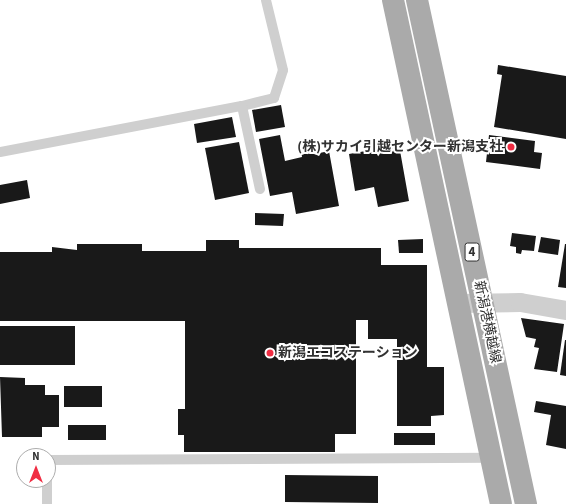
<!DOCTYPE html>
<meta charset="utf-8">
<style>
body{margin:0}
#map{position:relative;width:566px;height:504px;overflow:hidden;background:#fff;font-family:"Source Sans 3","Noto Sans JP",sans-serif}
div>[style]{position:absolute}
.building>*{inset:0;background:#191919}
.service>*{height:10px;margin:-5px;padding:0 5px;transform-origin:5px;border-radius:5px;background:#cfcfcf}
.minor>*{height:19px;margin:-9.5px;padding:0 9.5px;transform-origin:9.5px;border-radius:9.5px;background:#cfcfcf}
.primary>*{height:22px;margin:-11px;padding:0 11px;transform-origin:11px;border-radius:11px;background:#aaa}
.dots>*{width:11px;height:11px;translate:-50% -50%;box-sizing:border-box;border:2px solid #fff;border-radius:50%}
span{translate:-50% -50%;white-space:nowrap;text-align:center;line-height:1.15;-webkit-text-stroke:4px #fff;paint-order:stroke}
.shield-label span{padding:1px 3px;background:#fff;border:1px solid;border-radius:3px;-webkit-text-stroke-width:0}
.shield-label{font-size:13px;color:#323232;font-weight:700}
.poi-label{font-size:14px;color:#323232;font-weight:700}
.right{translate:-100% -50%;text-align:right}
.left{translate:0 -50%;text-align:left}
.street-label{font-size:14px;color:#323232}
.north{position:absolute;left:16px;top:448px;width:40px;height:40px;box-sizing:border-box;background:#fff;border:1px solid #adadad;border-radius:50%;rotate:0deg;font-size:11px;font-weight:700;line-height:16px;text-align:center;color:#323232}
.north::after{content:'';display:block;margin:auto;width:14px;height:18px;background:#f02d43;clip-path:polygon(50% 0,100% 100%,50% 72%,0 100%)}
</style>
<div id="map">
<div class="building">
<div style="clip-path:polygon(498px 65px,566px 76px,566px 139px,494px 127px,502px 75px,497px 74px)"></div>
<div style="clip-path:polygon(281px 105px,285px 127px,256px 132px,252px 110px)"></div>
<div style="clip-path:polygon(232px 117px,236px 137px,197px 143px,194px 124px)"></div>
<div style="clip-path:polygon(280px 135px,285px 161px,302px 157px,301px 151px,314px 149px,315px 154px,329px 151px,339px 206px,296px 214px,292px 192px,270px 196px,259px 139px)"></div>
<div style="clip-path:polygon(489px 135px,535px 141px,534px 152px,542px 153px,540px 169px,486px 162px)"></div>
<div style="clip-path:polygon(239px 142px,249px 193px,215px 200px,205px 148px)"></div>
<div style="clip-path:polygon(399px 145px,409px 201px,378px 207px,374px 187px,355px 191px,349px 154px)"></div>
<div style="clip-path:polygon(27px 180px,30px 198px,0 204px,0 185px)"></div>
<div style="clip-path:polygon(255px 213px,284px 214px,283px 226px,255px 225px)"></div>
<div style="clip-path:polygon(512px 233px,536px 236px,534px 251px,522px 250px,521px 254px,516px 253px,516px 247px,510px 246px)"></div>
<div style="clip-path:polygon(541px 237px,560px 240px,558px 255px,538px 252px)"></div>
<div style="clip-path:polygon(423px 239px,423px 253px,399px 253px,398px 240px)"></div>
<div style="clip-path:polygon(206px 240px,239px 240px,239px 248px,381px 248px,381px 265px,427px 265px,427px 367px,444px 367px,444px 415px,431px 416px,431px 426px,397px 426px,397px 339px,368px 339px,368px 320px,356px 320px,356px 434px,335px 434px,335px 452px,184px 452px,184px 435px,178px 435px,178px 409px,185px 409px,185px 321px,0 321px,0 252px,52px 252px,52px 247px,77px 250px,77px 244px,142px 244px,142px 251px,206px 251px)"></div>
<div style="clip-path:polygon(565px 244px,566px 244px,566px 288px,558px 287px)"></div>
<div style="clip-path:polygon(521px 318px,564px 324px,557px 372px,534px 369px,539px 348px,534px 347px,536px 339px,526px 337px)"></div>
<div style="clip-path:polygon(0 326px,75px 326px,75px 365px,0 365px)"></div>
<div style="clip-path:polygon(565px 340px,566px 340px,566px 376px,560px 375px)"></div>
<div style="clip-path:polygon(0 377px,25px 378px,25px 385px,45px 385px,45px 395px,59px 395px,59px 427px,42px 427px,42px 437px,2px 437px)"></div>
<div style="clip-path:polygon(64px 386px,102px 386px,102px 407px,64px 407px)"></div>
<div style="clip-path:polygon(536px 401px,566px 406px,566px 449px,546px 445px,551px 415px,534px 412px)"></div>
<div style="clip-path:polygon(68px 425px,106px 425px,106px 440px,68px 440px)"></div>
<div style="clip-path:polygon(394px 433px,435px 433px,435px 445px,394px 445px)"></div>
<div style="clip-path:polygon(285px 475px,378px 476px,378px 503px,285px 502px)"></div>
</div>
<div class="service">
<div style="left:242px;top:106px;width:33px;rotate:-14deg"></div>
<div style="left:274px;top:98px;width:29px;rotate:-72deg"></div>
<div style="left:283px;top:70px;width:72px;rotate:-103.7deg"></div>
<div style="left:0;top:152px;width:246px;rotate:-10.8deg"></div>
<div style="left:242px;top:106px;width:85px;rotate:77.8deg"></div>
<div style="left:48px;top:460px;width:443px;rotate:-0.3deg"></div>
<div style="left:47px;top:504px;width:24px;rotate:-90deg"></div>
</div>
<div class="minor">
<div style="left:458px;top:303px;width:62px;rotate:-0.9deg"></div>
<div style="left:520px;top:302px;width:47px;rotate:9.9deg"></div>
</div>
<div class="primary">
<div style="left:393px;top:0;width:515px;rotate:77.91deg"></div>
<div style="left:417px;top:0;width:516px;rotate:77.8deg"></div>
</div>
<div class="dots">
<div style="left:511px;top:147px;background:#f02d43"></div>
<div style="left:270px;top:353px;background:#f02d43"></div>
</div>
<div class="shield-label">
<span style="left:472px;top:252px">4</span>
</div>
<div class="poi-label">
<span class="right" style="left:503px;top:147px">(株)サカイ引越センター新潟支社</span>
<span class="left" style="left:278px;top:353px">新潟エコステーション</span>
</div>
<div class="street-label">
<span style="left:487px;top:322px;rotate:78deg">新潟港横越線</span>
</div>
<div class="north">N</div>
</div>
